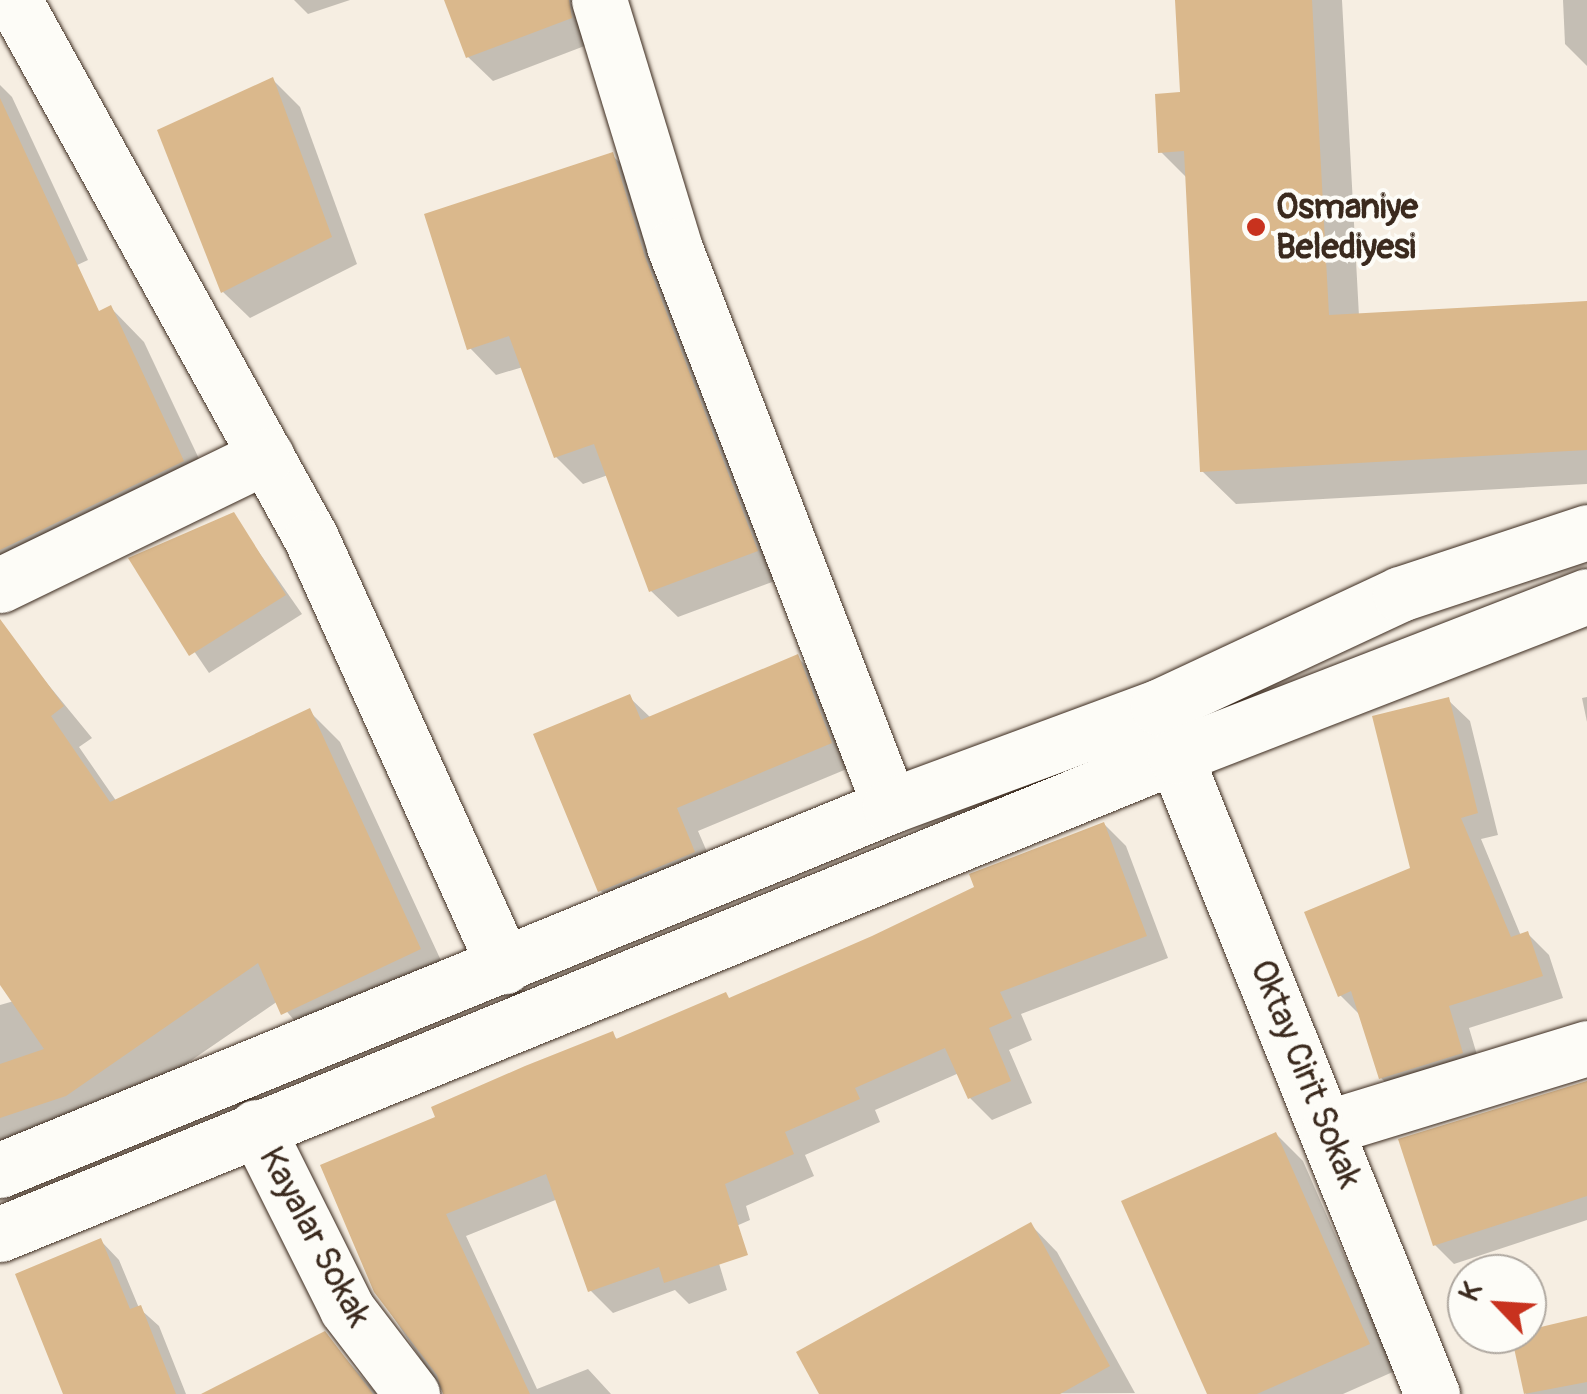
<!DOCTYPE html>
<style>
body{margin:0}
#map{position:relative;width:1587px;height:1394px;overflow:hidden;background:#f6eee2;font-family:Pangolin,sans-serif}
div>[style]{position:absolute}
.shadow>*{inset:0;background:#0003}
.building>*{inset:0;background:#dab88c}
.roads{filter:drop-shadow(0 0 2px #3b2a1e) drop-shadow(0 0 2px #3b2a1e)}
.minor>*{height:55px;margin:-27.5px;padding:0 27.5px;transform-origin:27.5px;border-radius:27.5px;background:#fdfcf7}
.major>*{height:55px;margin:-27.5px;padding:0 27.5px;transform-origin:27.5px;border-radius:27.5px;background:#fdfcf7}
.dots>*{width:28px;height:28px;translate:-50% -50%;box-sizing:border-box;border:5px solid #fdfcf7;border-radius:50%}
span{translate:-50% -50%;white-space:nowrap;text-align:center;line-height:1.15;-webkit-text-stroke:8px #fdfcf7;paint-order:stroke}
.poi-label{font-size:35px;color:#3b2a1e;font-weight:700}
.left{translate:0 -50%;text-align:left}
.street-label{font-size:35px;color:#3b2a1e}
.north{position:absolute;left:1447px;top:1254px;width:100px;height:100px;box-sizing:border-box;background:#fdfcf7;border:2px solid #afa8a0;border-radius:50%;rotate:295deg;font-size:28px;font-weight:700;line-height:40px;text-align:center;color:#3b2a1e}
.north::after{content:'';display:block;margin:auto;width:35px;height:45px;background:#c8321e;clip-path:polygon(50% 0,100% 100%,50% 72%,0 100%)}
</style>
<div id="map">
<div class="shadow">
<div style="clip-path:polygon(294px 0,350px 0,308px 14px)"></div>
<div style="clip-path:polygon(447px 0,591px 0,595px 42px,493px 81px,468px 57px)"></div>
<div style="clip-path:polygon(1178px 0,1342px 0,1359px 316px,1587px 303px,1587px 484px,1236px 504px,1202px 471px,1188px 179px,1161px 152px,1183px 95px)"></div>
<div style="clip-path:polygon(1563px 0,1587px 0,1587px 66px,1565px 44px)"></div>
<div style="clip-path:polygon(273px 80px,300px 107px,357px 264px,250px 318px,223px 292px)"></div>
<div style="clip-path:polygon(0 85px,12px 97px,88px 260px,0 301px)"></div>
<div style="clip-path:polygon(612px 155px,639px 182px,783px 578px,678px 617px,651px 591px,608px 475px,583px 484px,556px 457px,523px 367px,496px 375px,470px 348px)"></div>
<div style="clip-path:polygon(111px 308px,144px 342px,216px 495px,0 599px,0 361px)"></div>
<div style="clip-path:polygon(233px 515px,302px 614px,209px 673px,131px 559px)"></div>
<div style="clip-path:polygon(0 626px,92px 738px,79px 747px,117px 802px,309px 711px,340px 742px,450px 980px,314px 1044px,278px 1001px,97px 1125px,0 1158px,0 1005px,14px 1001px,0 981px)"></div>
<div style="clip-path:polygon(797px 657px,821px 680px,854px 766px,698px 831px,717px 875px,623px 913px,600px 890px,629px 697px,651px 718px)"></div>
<div style="clip-path:polygon(1587px 697px,1587px 722px,1582px 698px)"></div>
<div style="clip-path:polygon(1448px 700px,1470px 721px,1498px 835px,1481px 839px,1521px 936px,1528px 934px,1549px 955px,1563px 998px,1469px 1028px,1483px 1075px,1403px 1099px,1381px 1078px,1362px 1017px,1340px 995px,1412px 869px)"></div>
<div style="clip-path:polygon(1104px 824px,1126px 846px,1168px 958px,1021px 1014px,1032px 1040px,1009px 1050px,1032px 1103px,992px 1120px,970px 1098px,959px 1073px,875px 1110px,880px 1122px,805px 1155px,814px 1176px,746px 1206px,750px 1220px,711px 1237px,727px 1290px,689px 1304px,675px 1290px,613px 1313px,591px 1291px,558px 1199px,466px 1236px,537px 1389px,588px 1369px,611px 1394px,444px 1394px,376px 1291px,438px 1119px,612px 1034px,618px 1040px,731px 1000px,873px 938px)"></div>
<div style="clip-path:polygon(1587px 1083px,1587px 1220px,1454px 1264px,1435px 1245px)"></div>
<div style="clip-path:polygon(1276px 1134px,1303px 1161px,1395px 1371px,1343px 1394px,1210px 1394px)"></div>
<div style="clip-path:polygon(1031px 1225px,1057px 1252px,1135px 1393px,822px 1394px)"></div>
<div style="clip-path:polygon(101px 1241px,119px 1260px,139px 1308px,159px 1326px,186px 1394px,65px 1394px)"></div>
<div style="clip-path:polygon(1587px 1318px,1587px 1394px,1526px 1394px,1514px 1334px)"></div>
<div style="clip-path:polygon(324px 1334px,377px 1394px,206px 1394px)"></div>
</div>
<div class="building">
<div style="clip-path:polygon(444px 0,569px 0,572px 18px,466px 58px)"></div>
<div style="clip-path:polygon(1175px 0,1312px 0,1329px 315px,1587px 301px,1587px 450px,1200px 472px,1184px 151px,1158px 153px,1155px 94px,1180px 92px)"></div>
<div style="clip-path:polygon(273px 77px,332px 237px,221px 293px,157px 130px)"></div>
<div style="clip-path:polygon(0 98px,99px 311px,111px 305px,184px 461px,0 550px)"></div>
<div style="clip-path:polygon(613px 152px,645px 257px,758px 551px,649px 592px,594px 444px,554px 458px,509px 336px,467px 350px,424px 214px)"></div>
<div style="clip-path:polygon(234px 512px,286px 595px,189px 656px,128px 558px)"></div>
<div style="clip-path:polygon(0 619px,64px 706px,51px 716px,110px 802px,310px 708px,421px 949px,281px 1015px,258px 963px,66px 1096px,0 1118px,0 1064px,44px 1049px,0 985px)"></div>
<div style="clip-path:polygon(798px 654px,832px 743px,677px 808px,695px 852px,598px 892px,533px 734px,630px 694px,641px 720px)"></div>
<div style="clip-path:polygon(1449px 697px,1478px 813px,1461px 818px,1511px 937px,1528px 931px,1543px 976px,1449px 1006px,1463px 1053px,1379px 1079px,1351px 991px,1338px 997px,1304px 912px,1410px 868px,1372px 716px)"></div>
<div style="clip-path:polygon(1104px 822px,1147px 936px,1000px 992px,1012px 1018px,989px 1028px,1011px 1081px,968px 1099px,945px 1048px,855px 1088px,860px 1099px,785px 1132px,794px 1154px,725px 1184px,748px 1255px,664px 1283px,659px 1267px,588px 1292px,546px 1174px,446px 1214px,530px 1394px,443px 1394px,437px 1375px,374px 1292px,320px 1165px,435px 1117px,431px 1107px,525px 1066px,613px 1031px,616px 1039px,726px 992px,729px 998px,872px 936px,974px 887px,969px 874px)"></div>
<div style="clip-path:polygon(1587px 1081px,1587px 1196px,1433px 1246px,1398px 1139px)"></div>
<div style="clip-path:polygon(1276px 1132px,1370px 1344px,1257px 1394px,1207px 1394px,1121px 1201px)"></div>
<div style="clip-path:polygon(1031px 1222px,1110px 1366px,1060px 1394px,819px 1394px,796px 1352px)"></div>
<div style="clip-path:polygon(101px 1238px,130px 1309px,141px 1305px,176px 1394px,63px 1394px,15px 1274px)"></div>
<div style="clip-path:polygon(1587px 1316px,1587px 1382px,1524px 1394px,1511px 1334px)"></div>
<div style="clip-path:polygon(325px 1331px,373px 1394px,201px 1394px)"></div>
</div>
<div class="roads">
<div class="minor">
<div style="left:14px;top:0;width:615px;rotate:61.1deg"></div>
<div style="left:311px;top:538px;width:470px;rotate:65.7deg"></div>
<div style="left:599px;top:0;width:257px;rotate:73deg"></div>
<div style="left:674px;top:246px;width:600px;rotate:68.91deg"></div>
<div style="left:0;top:585px;width:296px;rotate:-25.9deg"></div>
<div style="left:1175px;top:756px;width:688px;rotate:68.06deg"></div>
<div style="left:256px;top:1127px;width:203px;rotate:63.4deg"></div>
<div style="left:347px;top:1309px;width:107px;rotate:52.6deg"></div>
<div style="left:1329px;top:1127px;width:270px;rotate:-17deg"></div>
</div>
<div class="major">
<div style="left:0;top:1170px;width:962px;rotate:-22.24deg"></div>
<div style="left:890px;top:806px;width:286px;rotate:-20.3deg"></div>
<div style="left:1158px;top:707px;width:267px;rotate:-25deg"></div>
<div style="left:1400px;top:594px;width:197px;rotate:-18.3deg"></div>
<div style="left:0;top:1234px;width:1269px;rotate:-22.14deg"></div>
<div style="left:1175px;top:756px;width:442px;rotate:-21.2deg"></div>
</div>
</div>
<div class="dots">
<div style="left:1256px;top:227px;background:#c8321e"></div>
</div>
<div class="poi-label">
<span class="left" style="left:1276px;top:227px">Osmaniye<br>Belediyesi</span>
</div>
<div class="street-label">
<span style="left:1306px;top:1074px;rotate:68deg">Oktay Cirit Sokak</span>
<span style="left:315px;top:1237px;rotate:62deg">Kayalar Sokak</span>
</div>
<div class="north">K</div>
</div>
